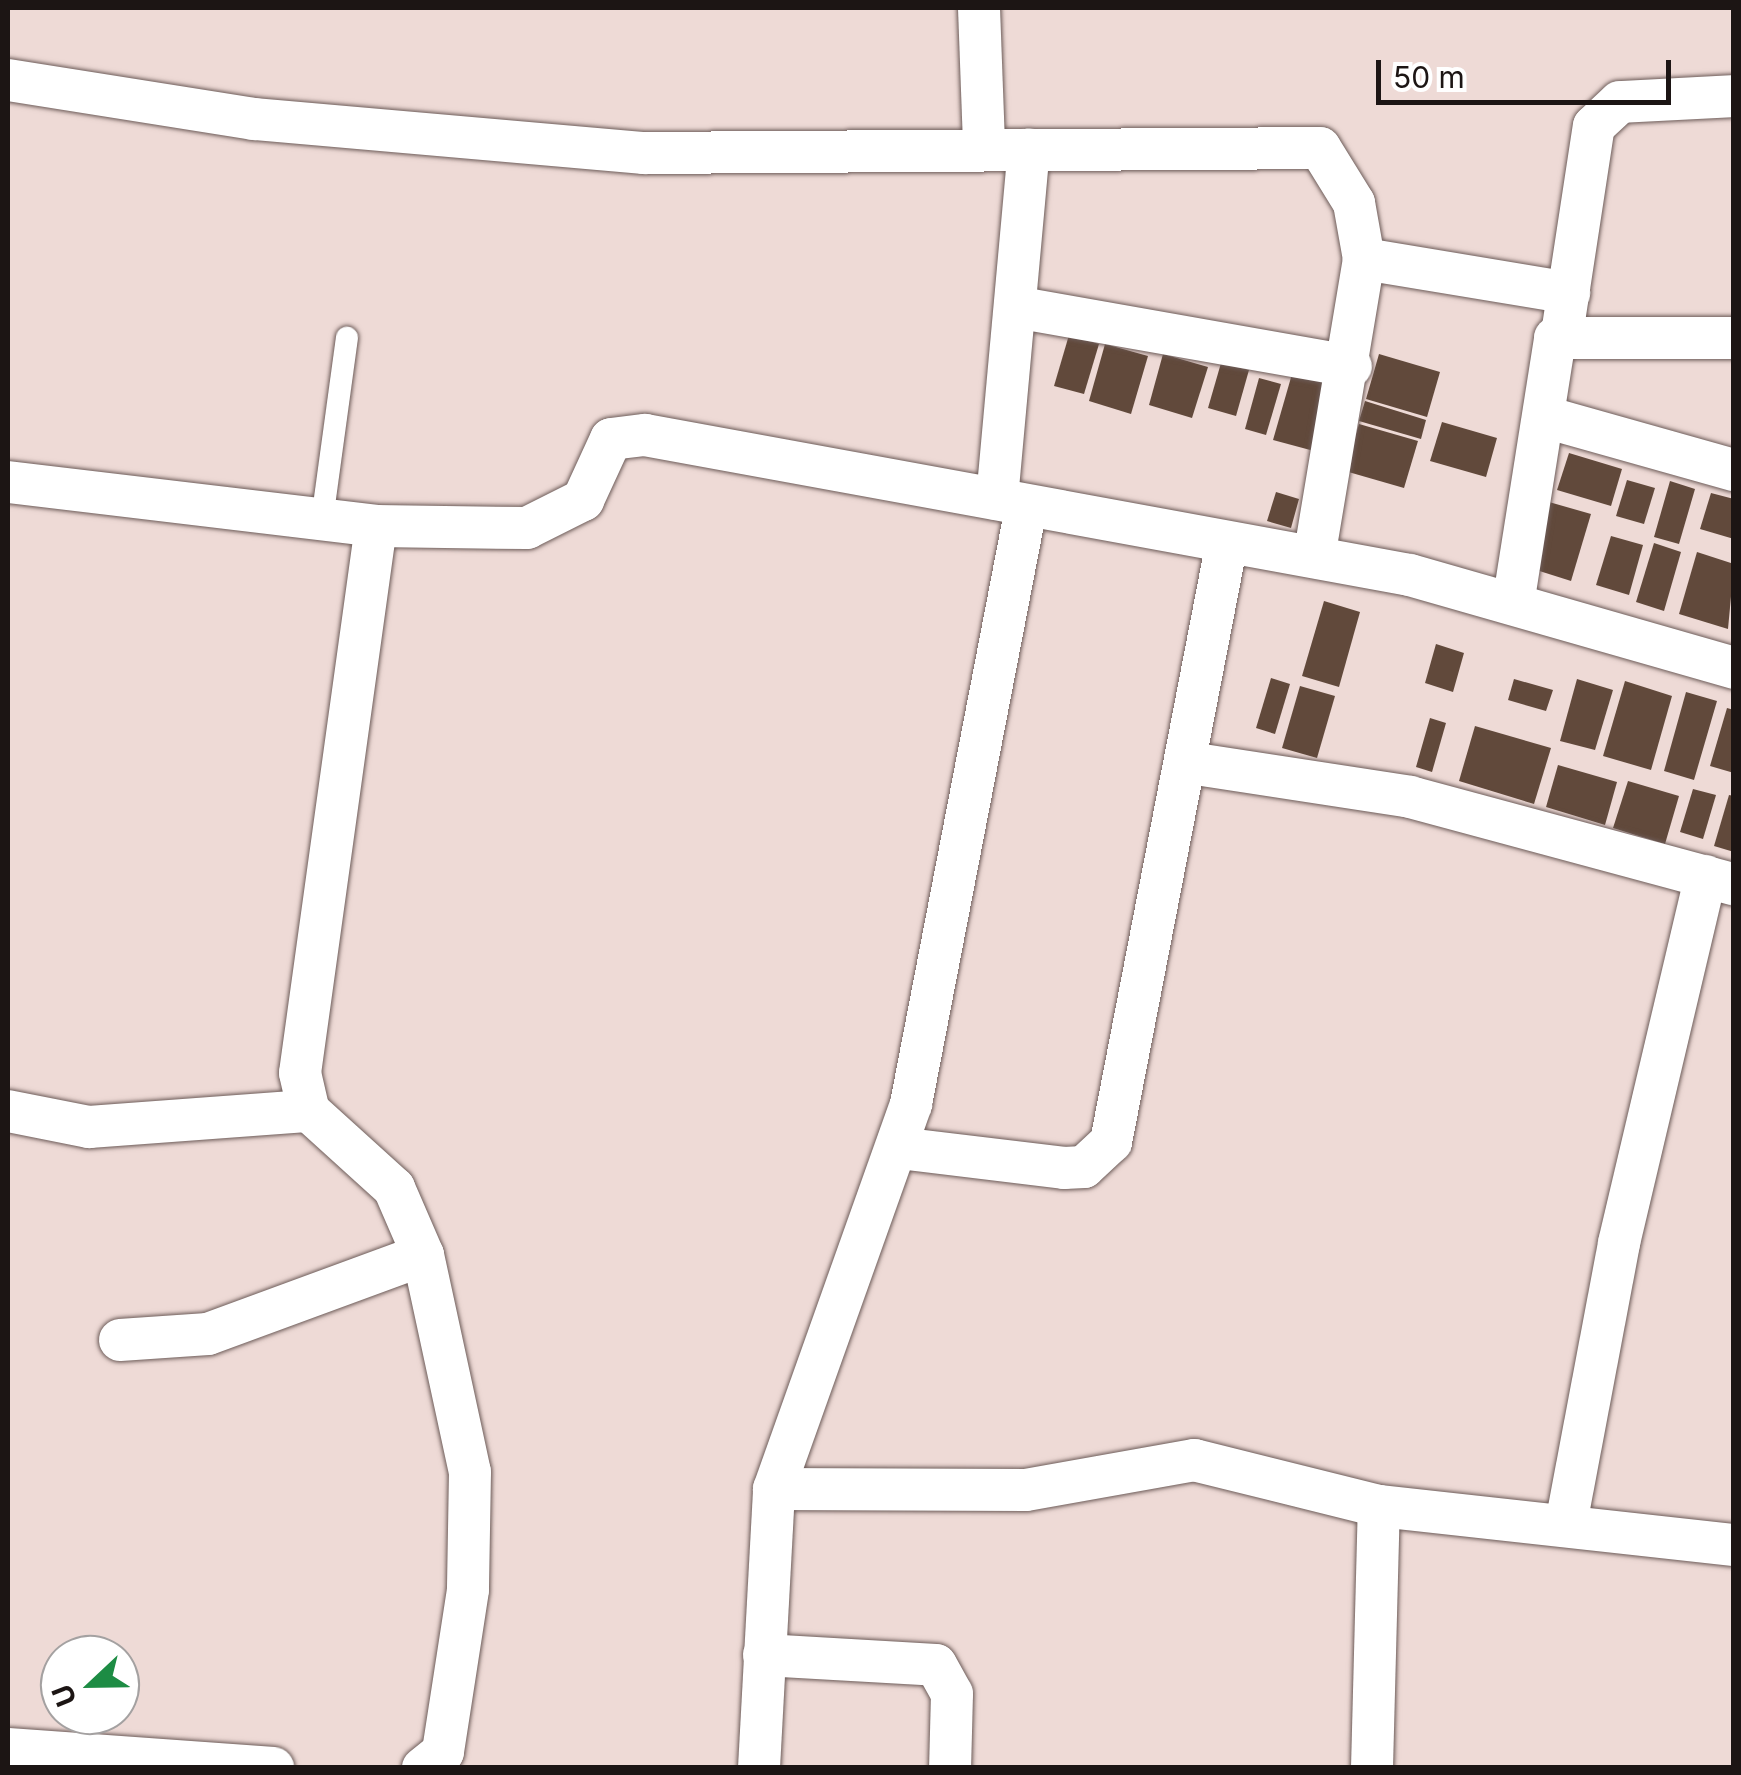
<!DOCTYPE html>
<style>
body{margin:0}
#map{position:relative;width:1741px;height:1775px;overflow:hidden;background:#eedad6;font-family:Inter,sans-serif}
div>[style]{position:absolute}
.building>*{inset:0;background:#61493b}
.roads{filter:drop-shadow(0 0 2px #6d5c59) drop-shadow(0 0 2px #6d5c59)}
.service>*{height:22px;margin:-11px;padding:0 11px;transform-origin:11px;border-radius:11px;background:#fff}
.minor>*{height:42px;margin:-21px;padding:0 21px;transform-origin:21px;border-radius:21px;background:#fff}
span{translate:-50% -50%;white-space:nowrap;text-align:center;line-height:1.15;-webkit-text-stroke:10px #fff;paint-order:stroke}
.frame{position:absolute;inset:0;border:10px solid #1c1514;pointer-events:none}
.north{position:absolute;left:40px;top:1635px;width:100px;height:100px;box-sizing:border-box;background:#fff;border:2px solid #a4a1a1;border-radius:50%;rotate:248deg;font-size:28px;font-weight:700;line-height:40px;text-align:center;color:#1c1514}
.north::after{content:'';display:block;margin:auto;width:35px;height:45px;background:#1d8c44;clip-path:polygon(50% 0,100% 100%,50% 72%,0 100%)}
.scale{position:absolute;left:1376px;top:60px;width:295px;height:45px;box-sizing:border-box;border:5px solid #1c1514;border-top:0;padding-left:12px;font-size:30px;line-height:35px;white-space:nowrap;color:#1c1514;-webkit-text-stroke:8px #fff;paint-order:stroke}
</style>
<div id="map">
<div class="building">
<div style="clip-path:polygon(1069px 335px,1099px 344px,1084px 394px,1054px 386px)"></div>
<div style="clip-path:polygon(1105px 344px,1148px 356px,1131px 414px,1089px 401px)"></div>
<div style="clip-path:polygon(1163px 354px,1208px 367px,1192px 418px,1149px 405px)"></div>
<div style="clip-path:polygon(1379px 354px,1440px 372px,1427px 417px,1366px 399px)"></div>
<div style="clip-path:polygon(1221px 363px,1249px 370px,1236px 416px,1208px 408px)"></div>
<div style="clip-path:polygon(1294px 367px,1335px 379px,1314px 451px,1273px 440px)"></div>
<div style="clip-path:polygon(1259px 378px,1281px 384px,1266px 435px,1245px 429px)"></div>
<div style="clip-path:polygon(1365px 401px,1426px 420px,1421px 439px,1359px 421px)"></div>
<div style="clip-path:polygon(1442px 422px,1497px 438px,1486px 477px,1430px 461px)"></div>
<div style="clip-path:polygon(1359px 424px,1418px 441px,1404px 488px,1345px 471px)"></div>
<div style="clip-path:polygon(1569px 453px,1622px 469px,1611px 506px,1557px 490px)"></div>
<div style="clip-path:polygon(1627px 480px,1655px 488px,1644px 524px,1616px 516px)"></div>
<div style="clip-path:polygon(1670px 481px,1695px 489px,1679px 544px,1654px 537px)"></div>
<div style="clip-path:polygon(1276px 492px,1299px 499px,1291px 528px,1267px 521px)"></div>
<div style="clip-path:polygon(1711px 493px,1734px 499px,1734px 539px,1700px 529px)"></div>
<div style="clip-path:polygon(1549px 502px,1591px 514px,1571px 581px,1530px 568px)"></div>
<div style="clip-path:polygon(1611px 536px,1643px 545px,1629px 595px,1596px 585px)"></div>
<div style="clip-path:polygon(1654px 543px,1681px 552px,1664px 611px,1636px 602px)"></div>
<div style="clip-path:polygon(1697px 552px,1734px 564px,1728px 629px,1679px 614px)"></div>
<div style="clip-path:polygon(1324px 601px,1360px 612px,1339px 687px,1302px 676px)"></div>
<div style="clip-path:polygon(1436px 644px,1464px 653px,1453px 692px,1425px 683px)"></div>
<div style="clip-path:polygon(1271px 678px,1290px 684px,1275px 734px,1256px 728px)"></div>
<div style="clip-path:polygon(1514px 679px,1553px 690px,1546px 711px,1508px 700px)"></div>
<div style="clip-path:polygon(1577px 679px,1613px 690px,1595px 750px,1560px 741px)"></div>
<div style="clip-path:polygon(1625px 681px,1672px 696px,1651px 770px,1603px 756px)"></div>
<div style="clip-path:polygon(1300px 686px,1335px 696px,1317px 758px,1282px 748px)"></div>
<div style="clip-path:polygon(1686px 692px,1717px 701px,1694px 780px,1664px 771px)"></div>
<div style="clip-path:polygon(1727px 708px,1734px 710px,1734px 773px,1710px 766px)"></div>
<div style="clip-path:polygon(1430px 718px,1446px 723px,1432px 772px,1416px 767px)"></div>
<div style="clip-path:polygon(1475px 726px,1551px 748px,1534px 804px,1459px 781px)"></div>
<div style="clip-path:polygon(1558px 765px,1617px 782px,1605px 825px,1546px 807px)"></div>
<div style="clip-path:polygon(1628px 781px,1679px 796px,1665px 844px,1613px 828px)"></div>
<div style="clip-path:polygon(1693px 789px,1716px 795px,1703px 839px,1680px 832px)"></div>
<div style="clip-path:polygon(1729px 795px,1734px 796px,1734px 852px,1714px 846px)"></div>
</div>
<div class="roads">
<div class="service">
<div style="left:322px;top:520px;width:184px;rotate:-82.2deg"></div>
</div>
<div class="minor">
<div style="left:979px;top:8px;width:139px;rotate:87.9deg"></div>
<div style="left:8px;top:80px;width:249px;rotate:9deg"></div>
<div style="left:254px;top:119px;width:391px;rotate:5deg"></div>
<div style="left:644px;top:153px;width:676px;rotate:-0.42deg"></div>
<div style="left:1320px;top:148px;width:65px;rotate:58.3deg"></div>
<div style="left:1354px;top:203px;width:57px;rotate:79.9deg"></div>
<div style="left:1364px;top:259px;width:302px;rotate:99.5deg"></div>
<div style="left:1364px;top:259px;width:208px;rotate:9.4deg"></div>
<div style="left:1021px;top:308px;width:335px;rotate:10deg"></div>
<div style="left:1562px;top:334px;width:210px;rotate:-81.3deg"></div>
<div style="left:1594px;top:126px;width:35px;rotate:-43deg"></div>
<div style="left:1620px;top:102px;width:114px;rotate:-3deg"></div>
<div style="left:1545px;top:417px;width:196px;rotate:15.7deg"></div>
<div style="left:8px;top:482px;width:371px;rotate:6.8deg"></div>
<div style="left:376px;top:526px;width:151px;rotate:0.8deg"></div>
<div style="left:527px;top:528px;width:63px;rotate:-26.6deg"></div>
<div style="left:583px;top:500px;width:67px;rotate:-65.3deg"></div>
<div style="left:611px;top:439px;width:34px;rotate:-7deg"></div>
<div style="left:645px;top:435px;width:778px;rotate:10.37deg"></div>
<div style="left:1410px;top:575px;width:337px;rotate:16deg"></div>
<div style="left:997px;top:499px;width:351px;rotate:-84.8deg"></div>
<div style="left:376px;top:526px;width:552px;rotate:97.91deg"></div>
<div style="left:300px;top:1073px;width:39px;rotate:77deg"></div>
<div style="left:309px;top:1111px;width:115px;rotate:42.2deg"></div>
<div style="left:394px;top:1188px;width:73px;rotate:66.6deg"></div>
<div style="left:423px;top:1255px;width:222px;rotate:77.8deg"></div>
<div style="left:470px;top:1472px;width:118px;rotate:91deg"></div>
<div style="left:468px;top:1590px;width:164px;rotate:98.8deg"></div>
<div style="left:443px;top:1752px;width:26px;rotate:141deg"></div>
<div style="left:1514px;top:598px;width:263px;rotate:-81deg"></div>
<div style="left:1555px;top:338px;width:179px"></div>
<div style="left:1189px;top:763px;width:224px;rotate:8.7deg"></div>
<div style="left:1410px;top:797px;width:335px;rotate:15.1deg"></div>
<div style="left:8px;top:1111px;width:83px;rotate:11.2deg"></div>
<div style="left:89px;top:1127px;width:221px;rotate:-4.2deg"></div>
<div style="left:899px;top:1148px;width:166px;rotate:6.9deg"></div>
<div style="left:1064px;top:1168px;width:20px;rotate:-3deg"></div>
<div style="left:1084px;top:1167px;width:37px;rotate:-43deg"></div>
<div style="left:1111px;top:1142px;width:611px;rotate:-79.06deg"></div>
<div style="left:120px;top:1340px;width:88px;rotate:-3.9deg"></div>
<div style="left:208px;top:1334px;width:229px;rotate:-20.2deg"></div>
<div style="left:774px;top:1489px;width:252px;rotate:0.2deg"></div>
<div style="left:1026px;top:1490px;width:171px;rotate:-10.1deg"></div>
<div style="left:1194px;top:1460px;width:191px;rotate:14deg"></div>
<div style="left:1379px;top:1506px;width:357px;rotate:6.3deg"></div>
<div style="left:1566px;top:1524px;width:286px;rotate:-79.3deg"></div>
<div style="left:1619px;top:1243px;width:377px;rotate:-76.7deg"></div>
<div style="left:764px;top:1655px;width:172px;rotate:3.3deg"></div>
<div style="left:936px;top:1665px;width:33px;rotate:61deg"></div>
<div style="left:952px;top:1694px;width:74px;rotate:91.5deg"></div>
<div style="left:8px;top:1749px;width:266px;rotate:4.1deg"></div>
<div style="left:759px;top:1768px;width:279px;rotate:-86.9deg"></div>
<div style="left:774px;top:1489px;width:409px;rotate:-70.4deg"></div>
<div style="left:911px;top:1104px;width:607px;rotate:-79.08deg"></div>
<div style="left:1372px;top:1768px;width:262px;rotate:-88.5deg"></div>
</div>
</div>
<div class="frame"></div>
<div class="north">U</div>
<div class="scale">50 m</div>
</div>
